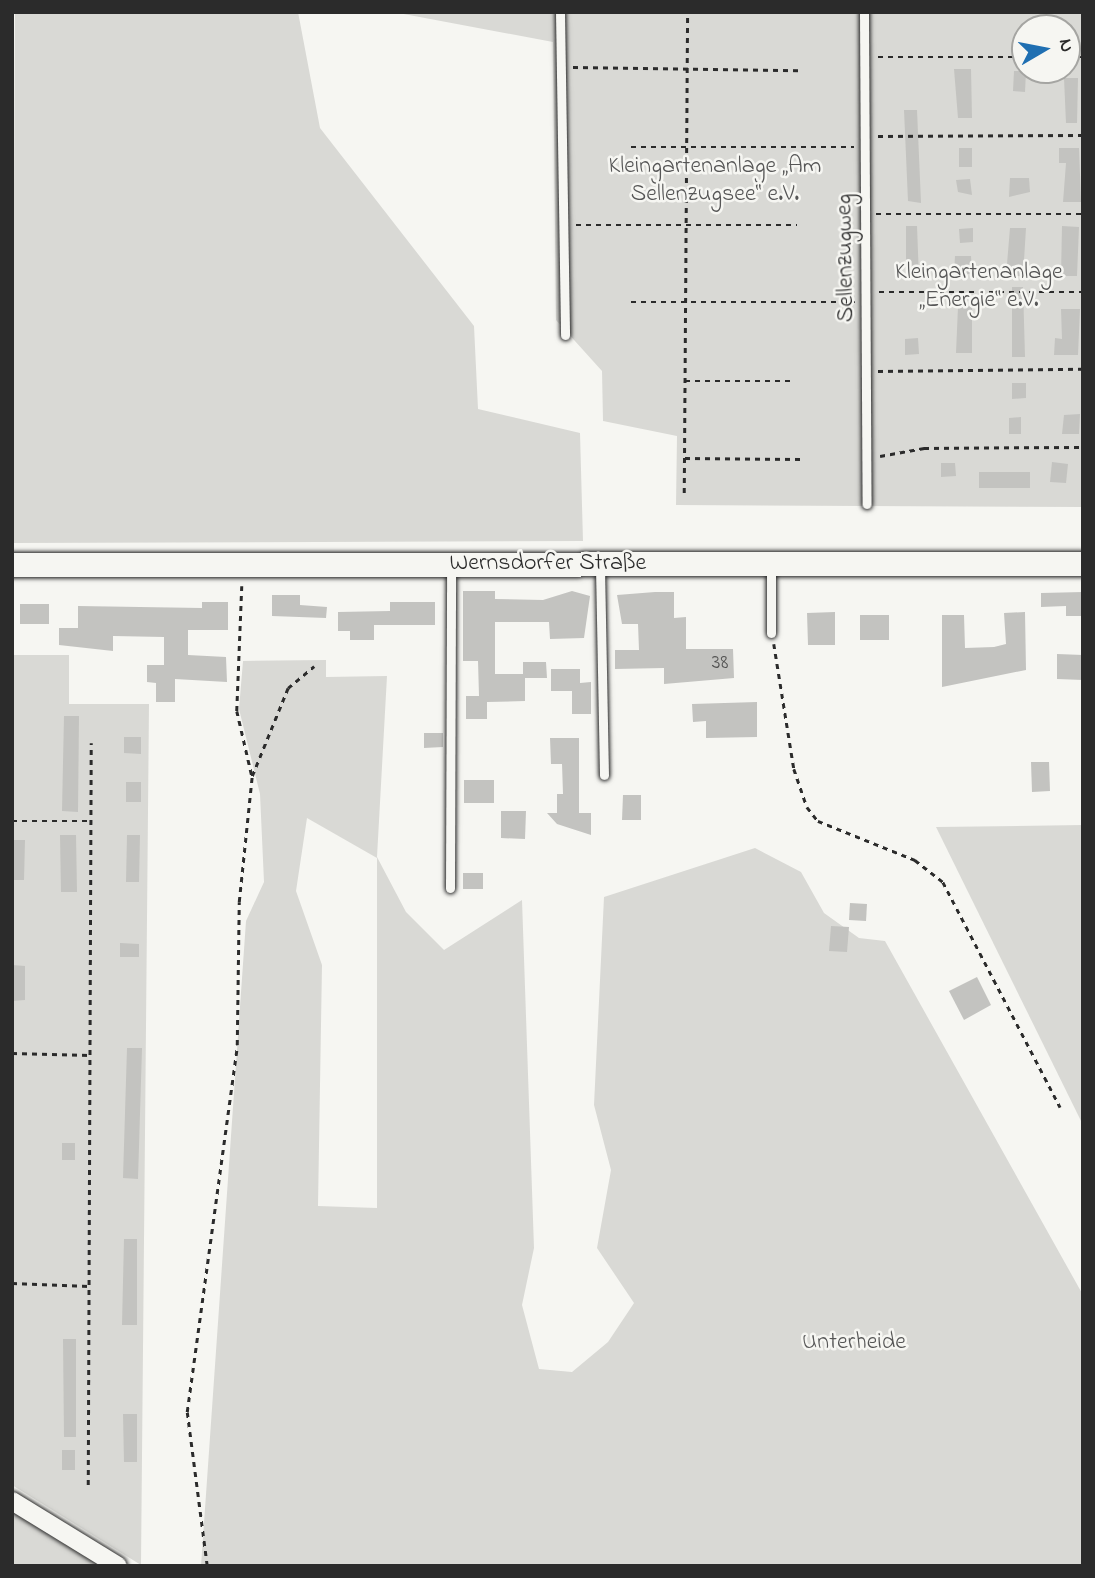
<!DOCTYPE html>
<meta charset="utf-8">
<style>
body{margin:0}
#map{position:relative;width:1095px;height:1578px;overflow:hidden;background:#f6f6f2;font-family:"Indie Flower",sans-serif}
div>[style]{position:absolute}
.green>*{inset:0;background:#d9d9d5}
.building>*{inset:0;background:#c3c3c0}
.path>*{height:2.5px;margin-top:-1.25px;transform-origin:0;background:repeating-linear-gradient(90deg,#2b2b2b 0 5px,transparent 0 10px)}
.roads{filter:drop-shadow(0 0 2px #2b2b2b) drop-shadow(0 0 2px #2b2b2b)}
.lane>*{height:9px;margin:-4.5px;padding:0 4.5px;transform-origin:4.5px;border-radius:4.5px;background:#f6f6f2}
.street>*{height:18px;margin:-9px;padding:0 9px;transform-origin:9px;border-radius:9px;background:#f6f6f2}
.secondary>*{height:24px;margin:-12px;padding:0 12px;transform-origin:12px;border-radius:12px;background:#f6f6f2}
span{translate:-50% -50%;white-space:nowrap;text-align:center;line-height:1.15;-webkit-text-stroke:5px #f6f6f2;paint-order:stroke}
.number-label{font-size:21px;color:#515150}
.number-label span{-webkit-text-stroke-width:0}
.park-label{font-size:24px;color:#565656}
.street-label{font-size:24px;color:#2b2b2b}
.frame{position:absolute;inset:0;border:14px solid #2b2b2b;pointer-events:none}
.north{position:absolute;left:1011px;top:14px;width:70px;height:70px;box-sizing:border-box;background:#f6f6f2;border:2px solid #a5a5a2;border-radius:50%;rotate:80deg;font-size:19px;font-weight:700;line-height:28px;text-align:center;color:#2b2b2b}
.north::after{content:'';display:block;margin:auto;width:24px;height:32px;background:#1f6fb2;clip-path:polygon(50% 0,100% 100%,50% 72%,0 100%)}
</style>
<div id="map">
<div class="green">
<div style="clip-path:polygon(15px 12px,298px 12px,320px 128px,474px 326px,478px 409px,580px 433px,583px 541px,12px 543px)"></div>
<div style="clip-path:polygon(evenodd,393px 12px,1083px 12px,1083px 507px,676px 505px,677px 436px,603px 421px,602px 371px,556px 320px,553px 42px,393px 12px,1025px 28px,1067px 28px,1067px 70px,1025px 70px,1025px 28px)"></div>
<div style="clip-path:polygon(12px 655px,69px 655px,69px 704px,149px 704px,141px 1565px,12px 1485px)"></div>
<div style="clip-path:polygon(evenodd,326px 660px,326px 677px,387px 676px,377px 857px,406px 912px,444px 950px,522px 900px,534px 1248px,522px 1305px,539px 1369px,572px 1372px,608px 1342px,634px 1303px,597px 1248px,611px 1170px,594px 1105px,604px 897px,755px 848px,801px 872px,824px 913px,859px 938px,885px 941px,1083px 1295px,1083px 1566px,201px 1566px,246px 921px,264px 882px,260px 794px,239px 709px,243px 661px,326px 660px,307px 818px,377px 858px,377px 1208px,318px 1206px,322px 965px,296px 891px,307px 818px)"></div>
<div style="clip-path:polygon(1083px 825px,1083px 1125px,936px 827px)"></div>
<div style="clip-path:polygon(12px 1510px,103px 1566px,12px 1566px)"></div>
</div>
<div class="building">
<div style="clip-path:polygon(954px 69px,971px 69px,972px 118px,958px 118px)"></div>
<div style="clip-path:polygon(1014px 71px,1026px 71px,1025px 92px,1013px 91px)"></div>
<div style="clip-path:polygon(1064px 78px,1078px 78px,1077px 123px,1066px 123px)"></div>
<div style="clip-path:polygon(904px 110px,917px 110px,921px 203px,908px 201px)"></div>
<div style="clip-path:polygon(959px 148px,972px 148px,972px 167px,959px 167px)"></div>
<div style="clip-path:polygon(1059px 148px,1079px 148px,1081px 202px,1063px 202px,1066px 163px,1059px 163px)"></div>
<div style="clip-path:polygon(1010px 178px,1029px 178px,1030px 192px,1009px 197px)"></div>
<div style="clip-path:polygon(970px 179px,972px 195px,958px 192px,956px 180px)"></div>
<div style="clip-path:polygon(906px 226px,917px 226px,919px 278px,906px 276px)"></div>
<div style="clip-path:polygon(1062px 226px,1079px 227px,1077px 276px,1061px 276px)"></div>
<div style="clip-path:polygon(973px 228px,973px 242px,960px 243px,959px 229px)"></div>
<div style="clip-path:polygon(1010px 228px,1026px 228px,1023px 276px,1006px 276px)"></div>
<div style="clip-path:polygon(955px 256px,971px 256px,972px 274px,954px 274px)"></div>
<div style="clip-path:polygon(1012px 287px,1023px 287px,1025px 357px,1012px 357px)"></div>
<div style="clip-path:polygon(972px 306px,972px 353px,956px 353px,958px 307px)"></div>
<div style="clip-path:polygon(1061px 309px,1080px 309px,1078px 355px,1054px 355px,1055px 338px,1062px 339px)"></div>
<div style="clip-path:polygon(918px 338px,919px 354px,905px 355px,905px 339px)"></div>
<div style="clip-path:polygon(1012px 383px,1026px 383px,1026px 398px,1012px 399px)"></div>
<div style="clip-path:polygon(1080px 414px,1079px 434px,1062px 434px,1064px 415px)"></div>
<div style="clip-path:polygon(1021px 417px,1021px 434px,1009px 434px,1009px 418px)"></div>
<div style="clip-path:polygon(1052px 462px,1068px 464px,1066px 483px,1050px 482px)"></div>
<div style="clip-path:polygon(941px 463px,955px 463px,956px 476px,941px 477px)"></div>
<div style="clip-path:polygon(979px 472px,1030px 472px,1030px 488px,979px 488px)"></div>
<div style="clip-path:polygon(463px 591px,495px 591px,495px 599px,543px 600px,572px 591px,590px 596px,584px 638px,550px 639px,549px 622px,495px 622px,495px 674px,523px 674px,523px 662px,546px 662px,547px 678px,525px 678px,525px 701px,487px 702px,487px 719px,466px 719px,466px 696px,479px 696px,478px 661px,463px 661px)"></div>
<div style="clip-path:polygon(655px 592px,674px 592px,674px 618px,686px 617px,686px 649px,733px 649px,734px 678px,664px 684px,664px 668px,615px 669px,615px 650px,639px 650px,638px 624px,622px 624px,617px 595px)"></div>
<div style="clip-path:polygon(1083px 592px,1083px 616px,1066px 616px,1066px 606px,1041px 607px,1041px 593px)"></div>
<div style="clip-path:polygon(272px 595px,300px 595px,300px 605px,327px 607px,326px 618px,272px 616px)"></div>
<div style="clip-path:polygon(202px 602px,228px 602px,228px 630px,188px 630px,188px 655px,226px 657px,227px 682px,175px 679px,175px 702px,156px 702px,156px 683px,147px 682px,147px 665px,164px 665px,164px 637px,113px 636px,113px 651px,59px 645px,59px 628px,78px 628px,78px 606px,202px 608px)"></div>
<div style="clip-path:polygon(390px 602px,435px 602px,435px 625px,374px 625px,374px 640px,350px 640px,350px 631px,338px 631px,338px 612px,390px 611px)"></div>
<div style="clip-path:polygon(20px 604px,49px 604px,49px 624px,20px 624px)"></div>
<div style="clip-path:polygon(835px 612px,835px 645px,808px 645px,807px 613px)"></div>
<div style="clip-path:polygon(1025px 612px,1026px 670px,942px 687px,942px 615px,964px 615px,965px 648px,994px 647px,1006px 644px,1004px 613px)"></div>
<div style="clip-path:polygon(860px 615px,889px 615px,889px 640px,860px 640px)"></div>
<div style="clip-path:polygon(1057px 654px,1083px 655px,1083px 680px,1057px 679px)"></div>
<div style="clip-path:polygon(551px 669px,580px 669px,580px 683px,591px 682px,591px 714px,572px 714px,572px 691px,551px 691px)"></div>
<div style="clip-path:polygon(757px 702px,757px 737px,706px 738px,706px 721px,693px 722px,692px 704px)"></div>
<div style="clip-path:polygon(64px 716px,79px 716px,78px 812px,62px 811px)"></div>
<div style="clip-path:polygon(424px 733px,443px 733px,443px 747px,424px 748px)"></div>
<div style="clip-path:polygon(124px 737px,141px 737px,141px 754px,124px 753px)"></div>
<div style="clip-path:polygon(550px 738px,579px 738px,579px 813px,591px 813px,591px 835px,557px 824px,547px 813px,557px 813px,557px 794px,563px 794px,562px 764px,551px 764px)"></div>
<div style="clip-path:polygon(1031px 762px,1049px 762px,1050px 791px,1032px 792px)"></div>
<div style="clip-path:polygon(464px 780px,494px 780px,494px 803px,464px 803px)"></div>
<div style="clip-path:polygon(126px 782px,141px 782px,141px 802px,126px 802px)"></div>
<div style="clip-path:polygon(623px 795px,641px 795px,641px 820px,622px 820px)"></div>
<div style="clip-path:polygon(501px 811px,526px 811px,525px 839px,501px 838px)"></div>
<div style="clip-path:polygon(60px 835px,76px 835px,77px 892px,61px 892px)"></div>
<div style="clip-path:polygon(127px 835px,140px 835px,139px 882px,126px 882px)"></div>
<div style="clip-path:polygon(12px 840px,25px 840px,24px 880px,12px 880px)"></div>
<div style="clip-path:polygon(463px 873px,483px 873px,483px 889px,463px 889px)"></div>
<div style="clip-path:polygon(850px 903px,867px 904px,866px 921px,849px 920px)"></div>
<div style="clip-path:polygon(831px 926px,849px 927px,847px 952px,829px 951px)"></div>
<div style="clip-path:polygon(120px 943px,139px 944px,139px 957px,120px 957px)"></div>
<div style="clip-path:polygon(12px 965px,25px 966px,25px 1000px,12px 1001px)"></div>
<div style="clip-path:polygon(977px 977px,991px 1005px,964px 1020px,949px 991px)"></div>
<div style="clip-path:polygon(127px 1048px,142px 1048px,138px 1179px,123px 1178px)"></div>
<div style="clip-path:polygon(62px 1143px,75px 1143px,75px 1160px,62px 1160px)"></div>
<div style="clip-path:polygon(124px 1239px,137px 1239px,137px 1325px,122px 1325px)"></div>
<div style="clip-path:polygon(63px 1339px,76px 1339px,76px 1437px,64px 1437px)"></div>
<div style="clip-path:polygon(123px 1414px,137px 1414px,137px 1462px,124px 1462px)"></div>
<div style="clip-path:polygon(62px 1450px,75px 1450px,75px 1470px,62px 1470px)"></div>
</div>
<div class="path">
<div style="left:878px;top:57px;width:147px"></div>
<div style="left:1067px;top:57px;width:16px"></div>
<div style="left:573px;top:67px;width:227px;rotate:0.8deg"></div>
<div style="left:878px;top:136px;width:205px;rotate:-0.3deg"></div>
<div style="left:631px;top:147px;width:223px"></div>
<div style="left:876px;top:214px;width:207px"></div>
<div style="left:576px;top:225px;width:221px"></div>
<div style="left:879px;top:292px;width:204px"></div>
<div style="left:631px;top:302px;width:224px"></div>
<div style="left:878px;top:371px;width:205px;rotate:-0.6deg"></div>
<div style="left:685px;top:381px;width:110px"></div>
<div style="left:880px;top:456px;width:45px;rotate:-10.3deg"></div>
<div style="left:924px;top:448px;width:159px;rotate:-0.4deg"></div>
<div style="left:685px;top:458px;width:118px;rotate:0.5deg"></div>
<div style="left:684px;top:493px;width:481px;rotate:-89.6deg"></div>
<div style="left:242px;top:586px;width:125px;rotate:92.3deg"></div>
<div style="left:237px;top:711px;width:67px;rotate:77deg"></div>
<div style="left:774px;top:644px;width:127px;rotate:80.9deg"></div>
<div style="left:794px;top:769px;width:40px;rotate:71.1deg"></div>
<div style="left:807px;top:807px;width:18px;rotate:52deg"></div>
<div style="left:818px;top:821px;width:105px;rotate:21.9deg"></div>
<div style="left:915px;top:860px;width:36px;rotate:38deg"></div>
<div style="left:943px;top:882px;width:254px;rotate:62.5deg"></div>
<div style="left:12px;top:821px;width:79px"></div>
<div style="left:12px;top:1053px;width:78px;rotate:1.5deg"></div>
<div style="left:12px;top:1283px;width:77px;rotate:2.2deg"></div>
<div style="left:88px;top:1485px;width:742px;rotate:-89.77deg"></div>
<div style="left:207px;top:1566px;width:155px;rotate:-97.4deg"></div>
<div style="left:187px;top:1412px;width:370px;rotate:-82.2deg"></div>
<div style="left:237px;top:1045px;width:143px;rotate:-89.2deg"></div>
<div style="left:239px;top:902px;width:127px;rotate:-84.1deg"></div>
<div style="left:252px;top:776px;width:95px;rotate:-67.8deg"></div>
<div style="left:288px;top:688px;width:34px;rotate:-40deg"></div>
</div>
<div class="roads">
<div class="lane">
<div style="left:560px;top:12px;width:323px;rotate:89.1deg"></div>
<div style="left:864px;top:12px;width:492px;rotate:89.7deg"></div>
<div style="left:771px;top:565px;width:68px;rotate:90deg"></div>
<div style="left:600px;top:567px;width:208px;rotate:88.9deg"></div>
<div style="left:450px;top:888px;width:322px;rotate:-89.8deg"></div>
</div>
<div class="street">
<div style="left:12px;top:1501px;width:124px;rotate:31.5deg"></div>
</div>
<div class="secondary">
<div style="left:12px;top:565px;width:1071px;rotate:-0.05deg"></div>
</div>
</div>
<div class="number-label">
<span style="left:720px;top:663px">38</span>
</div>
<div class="park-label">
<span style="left:715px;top:181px">Kleingartenanlage „Am<br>Sellenzugsee“ e.V.</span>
<span style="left:979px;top:287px">Kleingartenanlage<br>„Energie“ e.V.</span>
<span style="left:854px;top:1343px">Unterheide</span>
</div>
<div class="street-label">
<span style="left:846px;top:258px;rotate:-91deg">Sellenzugweg</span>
<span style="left:548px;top:564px">Wernsdorfer Straße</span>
</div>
<div class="frame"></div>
<div class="north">N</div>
</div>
